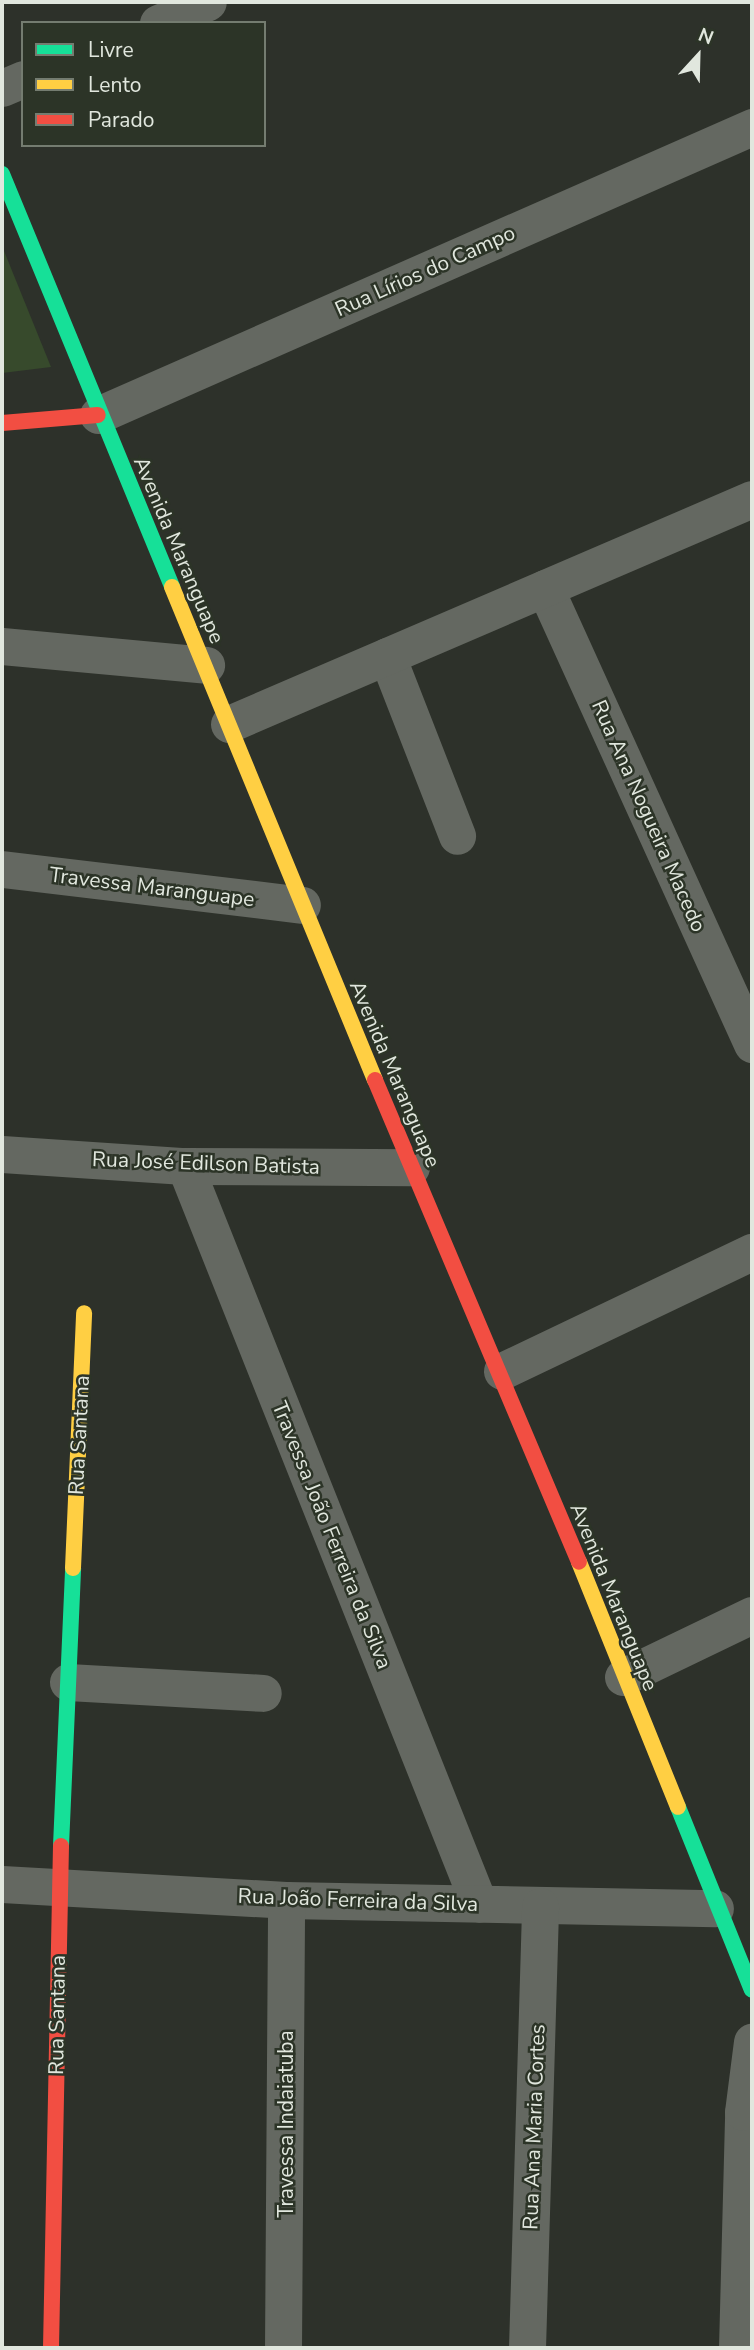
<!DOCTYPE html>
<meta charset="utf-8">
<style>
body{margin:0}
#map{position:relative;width:754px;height:2350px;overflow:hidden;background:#2d312a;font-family:"Nunito Sans",sans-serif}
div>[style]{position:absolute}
.green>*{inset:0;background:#374a2c}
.street>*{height:37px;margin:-18.5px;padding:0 18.5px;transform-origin:18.5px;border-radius:18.5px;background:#646861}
.fast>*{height:16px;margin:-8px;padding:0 8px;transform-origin:8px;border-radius:8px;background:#16e098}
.slow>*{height:16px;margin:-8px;padding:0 8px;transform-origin:8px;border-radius:8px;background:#ffcf43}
.jam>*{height:16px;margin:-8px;padding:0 8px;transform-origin:8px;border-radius:8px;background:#f24e42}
span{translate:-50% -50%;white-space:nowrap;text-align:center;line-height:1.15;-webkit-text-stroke:5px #2c3427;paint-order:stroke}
.street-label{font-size:21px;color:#e1e7de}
.frame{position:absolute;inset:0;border:4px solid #e1e7de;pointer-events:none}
.legend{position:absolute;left:21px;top:21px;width:245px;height:126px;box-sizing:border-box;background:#2c3427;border:2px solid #747c70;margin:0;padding:9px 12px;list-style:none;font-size:21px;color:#e1e7de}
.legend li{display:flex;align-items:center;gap:14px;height:35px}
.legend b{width:35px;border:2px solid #747c70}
.north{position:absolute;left:663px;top:21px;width:70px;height:70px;-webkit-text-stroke:5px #2c3427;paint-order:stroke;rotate:22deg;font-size:19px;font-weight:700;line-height:28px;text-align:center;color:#e1e7de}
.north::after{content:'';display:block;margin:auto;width:24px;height:32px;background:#e1e7de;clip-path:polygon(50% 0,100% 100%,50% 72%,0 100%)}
</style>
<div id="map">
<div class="green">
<div style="clip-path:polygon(2px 246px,51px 367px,2px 373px)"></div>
</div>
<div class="street">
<div style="left:158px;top:23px;width:54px;rotate:-22.8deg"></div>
<div style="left:2px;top:88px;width:23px;rotate:-23deg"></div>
<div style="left:98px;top:415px;width:715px;rotate:-23.77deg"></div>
<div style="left:545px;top:588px;width:501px;rotate:65.58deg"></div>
<div style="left:2px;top:646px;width:205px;rotate:5.3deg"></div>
<div style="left:387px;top:656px;width:193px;rotate:68.7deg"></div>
<div style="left:229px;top:724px;width:569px;rotate:-23.28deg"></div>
<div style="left:2px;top:869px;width:302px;rotate:6.8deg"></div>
<div style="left:2px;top:1154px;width:183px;rotate:3.8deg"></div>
<div style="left:185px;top:1166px;width:226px;rotate:0.3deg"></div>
<div style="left:185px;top:1166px;width:794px;rotate:68.28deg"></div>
<div style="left:502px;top:1371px;width:277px;rotate:-25.5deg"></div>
<div style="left:623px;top:1677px;width:143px;rotate:-25.7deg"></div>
<div style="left:68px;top:1682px;width:195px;rotate:3.2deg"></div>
<div style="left:2px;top:1884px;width:284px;rotate:3.2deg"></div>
<div style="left:286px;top:1900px;width:429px;rotate:1.1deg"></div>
<div style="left:283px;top:2348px;width:448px;rotate:-89.6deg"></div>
<div style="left:527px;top:2348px;width:442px;rotate:-88.3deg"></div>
<div style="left:737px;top:2348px;width:236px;rotate:-88.5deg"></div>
<div style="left:743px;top:2112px;width:71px;rotate:-82.7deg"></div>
</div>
<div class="fast">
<div style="left:2px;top:174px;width:447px;rotate:67.6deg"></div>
<div style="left:678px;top:1807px;width:197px;rotate:68deg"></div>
<div style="left:61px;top:1846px;width:278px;rotate:-87.5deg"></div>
</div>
<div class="slow">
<div style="left:172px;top:587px;width:533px;rotate:67.62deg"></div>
<div style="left:579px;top:1562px;width:264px;rotate:68deg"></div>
<div style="left:73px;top:1568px;width:255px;rotate:-87.5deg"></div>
</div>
<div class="jam">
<div style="left:2px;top:423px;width:96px;rotate:-4.8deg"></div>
<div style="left:375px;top:1080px;width:523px;rotate:67.06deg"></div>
<div style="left:51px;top:2348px;width:502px;rotate:-88.86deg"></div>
</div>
<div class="street-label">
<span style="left:425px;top:271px;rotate:-24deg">Rua Lírios do Campo</span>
<span style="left:179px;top:550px;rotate:67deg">Avenida Maranguape</span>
<span style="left:649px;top:816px;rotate:66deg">Rua Ana Nogueira Macedo</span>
<span style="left:152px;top:887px;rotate:7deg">Travessa Maranguape</span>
<span style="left:395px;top:1074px;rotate:67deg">Avenida Maranguape</span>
<span style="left:206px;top:1163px;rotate:2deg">Rua José Edilson Batista</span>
<span style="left:79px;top:1435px;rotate:-87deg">Rua Santana</span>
<span style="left:332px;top:1535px;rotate:68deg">Travessa João Ferreira da Silva</span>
<span style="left:614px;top:1597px;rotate:68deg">Avenida Maranguape</span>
<span style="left:358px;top:1900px;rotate:2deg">Rua João Ferreira da Silva</span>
<span style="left:57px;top:2015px;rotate:-89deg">Rua Santana</span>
<span style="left:286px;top:2124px;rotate:-90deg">Travessa Indaiatuba</span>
<span style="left:534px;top:2127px;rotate:-88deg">Rua Ana Maria Cortes</span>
</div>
<div class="frame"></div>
<ul class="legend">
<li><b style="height:9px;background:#16e098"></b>Livre</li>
<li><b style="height:9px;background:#ffcf43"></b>Lento</li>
<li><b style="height:9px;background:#f24e42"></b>Parado</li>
</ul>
<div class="north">N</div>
</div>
